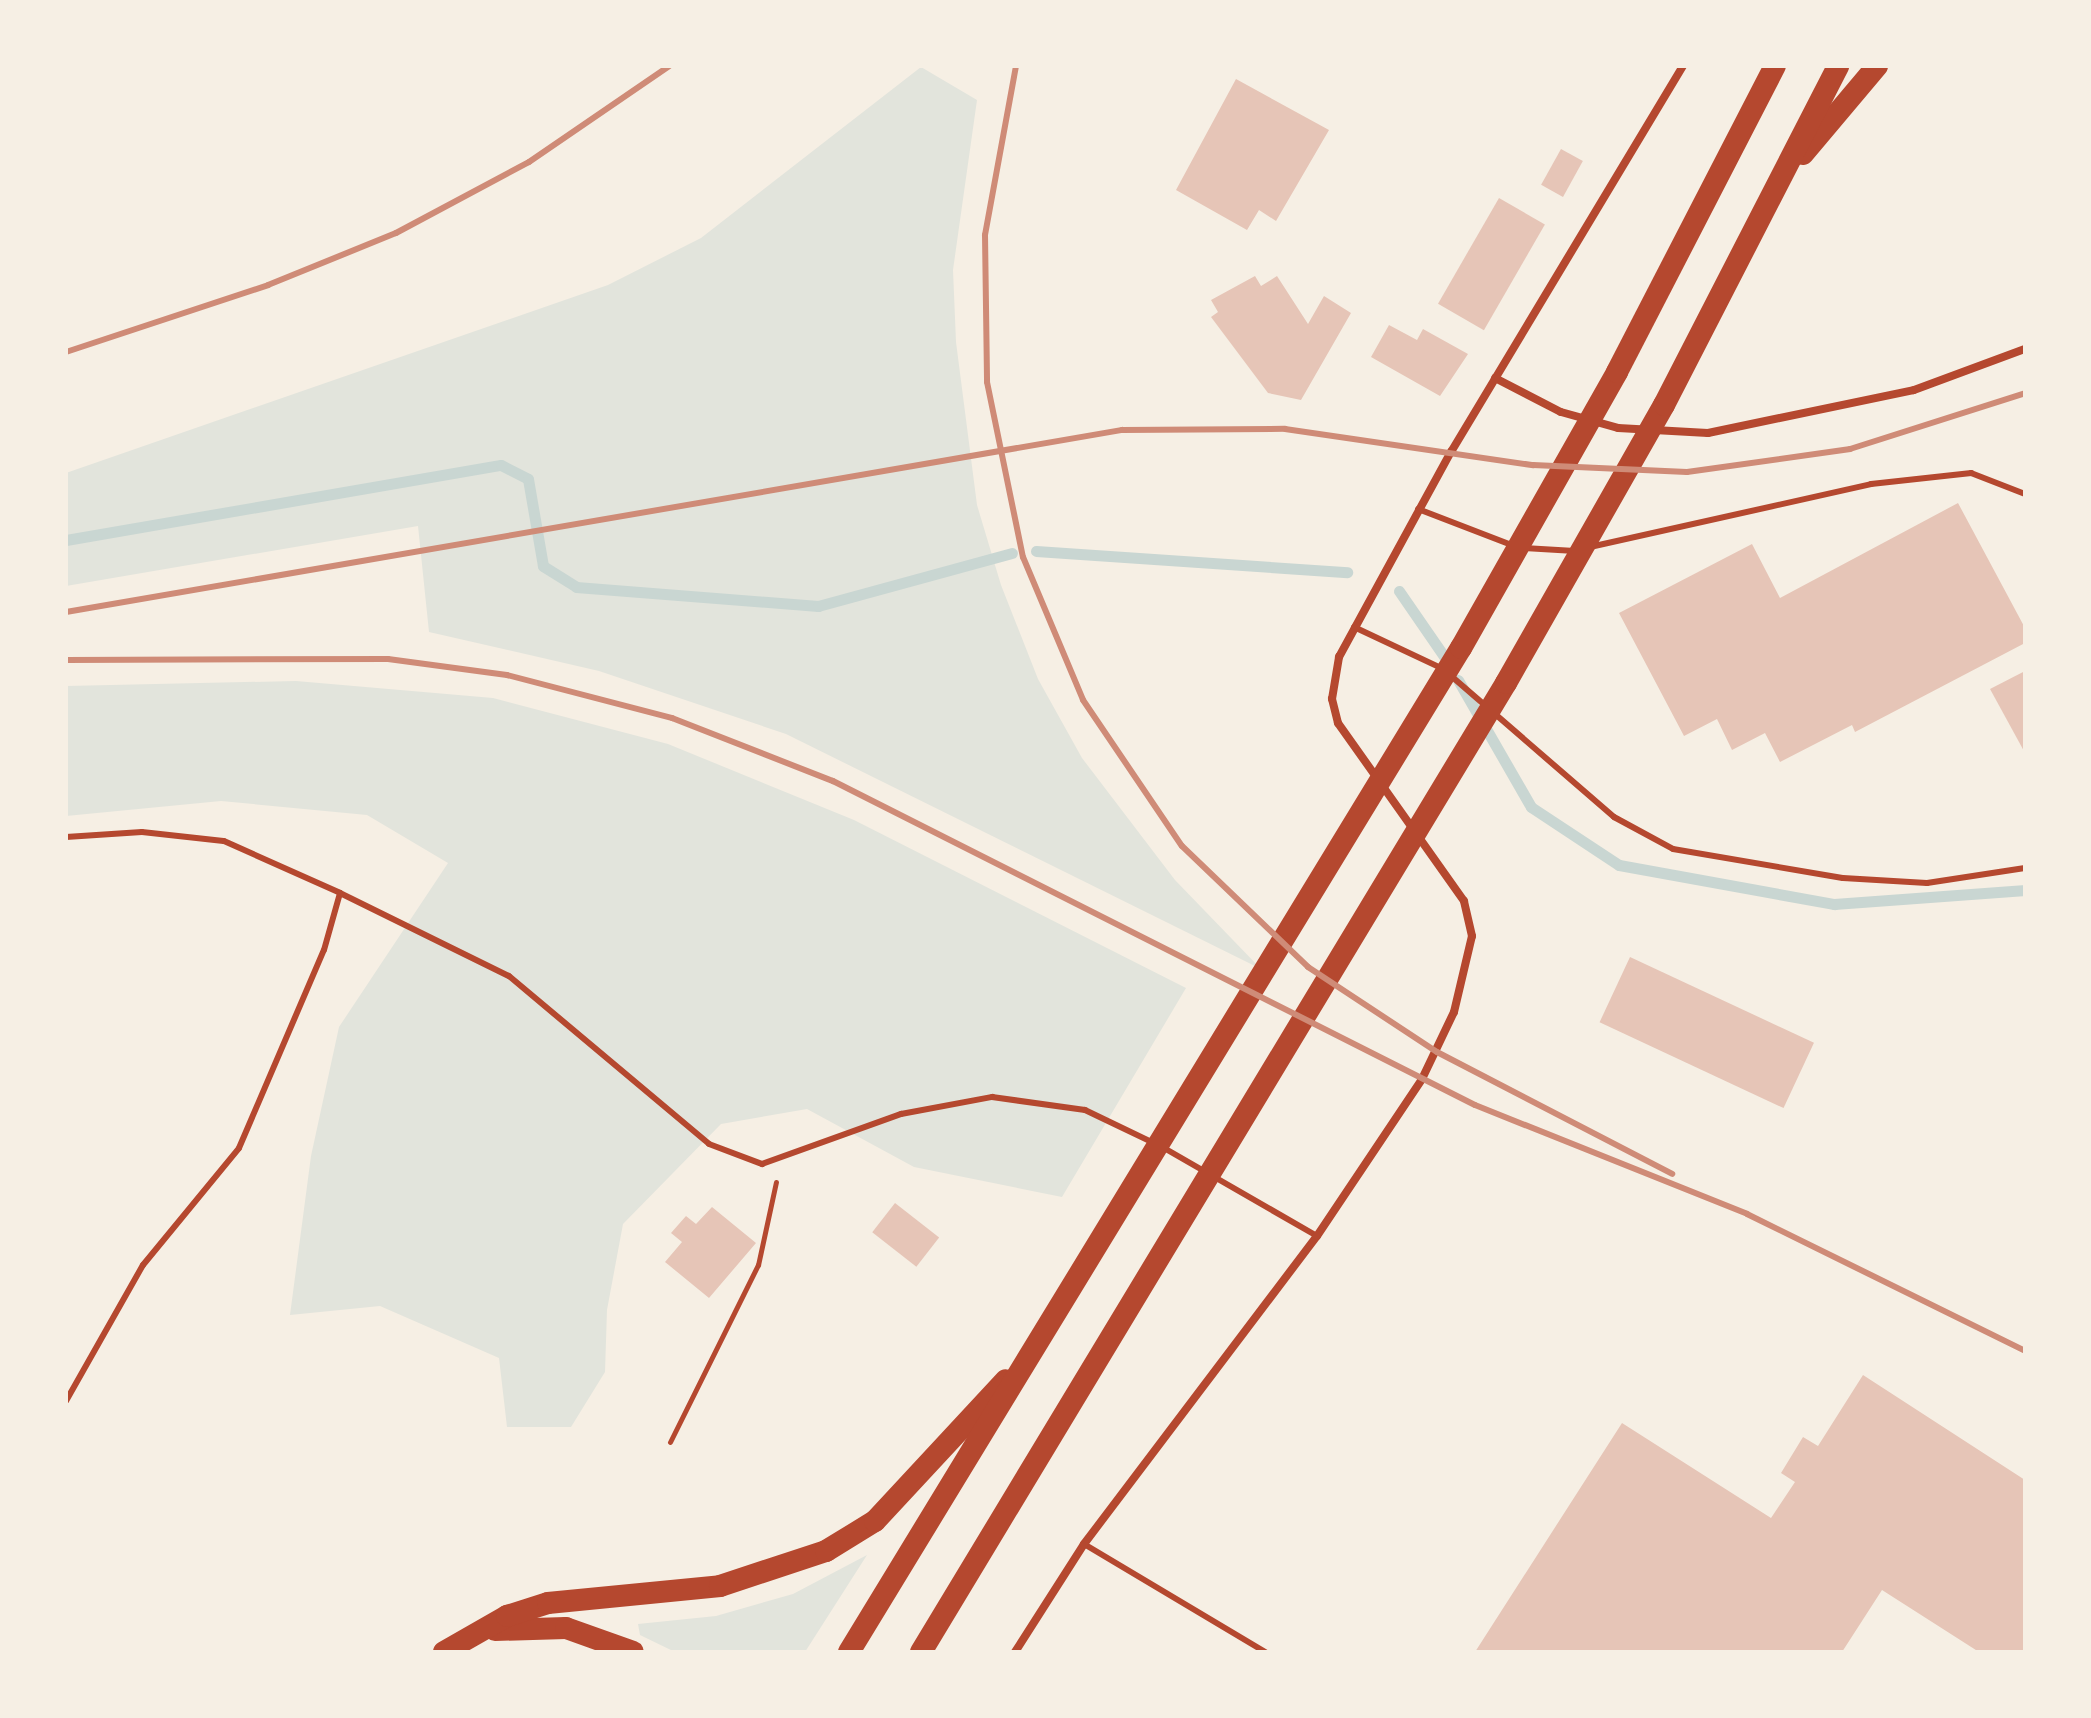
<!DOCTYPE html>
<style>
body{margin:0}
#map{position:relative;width:2091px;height:1718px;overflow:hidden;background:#f6efe4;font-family:"Zilla Slab",serif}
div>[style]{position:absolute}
.green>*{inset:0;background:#e2e4dc}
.stream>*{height:11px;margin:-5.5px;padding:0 5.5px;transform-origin:5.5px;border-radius:5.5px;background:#c9d6d2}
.building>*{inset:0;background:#e6c5b7;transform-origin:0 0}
.path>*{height:5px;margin:-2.5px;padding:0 2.5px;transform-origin:2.5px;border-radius:2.5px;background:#b5482f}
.service>*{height:6px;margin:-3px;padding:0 3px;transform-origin:3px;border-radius:3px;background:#b5482f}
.minor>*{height:8px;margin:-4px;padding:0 4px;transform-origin:4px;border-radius:4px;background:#b5482f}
.trunk>*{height:22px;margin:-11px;padding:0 11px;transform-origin:11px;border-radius:11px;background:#b5482f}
.rail>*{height:6px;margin:-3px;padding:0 3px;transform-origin:3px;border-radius:3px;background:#cf8b77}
span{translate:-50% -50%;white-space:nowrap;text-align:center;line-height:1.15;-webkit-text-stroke:8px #f6efe4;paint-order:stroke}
.frame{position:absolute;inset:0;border:68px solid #f6efe4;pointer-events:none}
</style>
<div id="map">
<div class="green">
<div style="clip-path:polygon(921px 67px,977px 100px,953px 270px,956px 342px,977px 505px,1001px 585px,1038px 679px,1082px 758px,1175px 880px,1261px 969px,786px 734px,599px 671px,429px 632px,418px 526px,66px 586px,66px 473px,608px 285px,701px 238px)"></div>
<div style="clip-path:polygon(296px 681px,493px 698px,668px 744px,854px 820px,1186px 988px,1062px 1197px,914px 1167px,807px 1109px,721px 1124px,623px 1224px,607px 1310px,605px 1372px,571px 1427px,507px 1427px,499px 1358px,380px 1306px,290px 1315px,311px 1156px,339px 1027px,448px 863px,367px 815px,221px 801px,66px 816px,66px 686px)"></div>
<div style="clip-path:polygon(867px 1555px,805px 1652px,675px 1652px,640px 1635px,638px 1624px,716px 1616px,793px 1594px)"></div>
</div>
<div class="stream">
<div style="left:66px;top:540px;width:441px;rotate:-9.8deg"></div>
<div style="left:501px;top:465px;width:30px;rotate:27deg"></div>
<div style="left:528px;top:479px;width:88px;rotate:80.2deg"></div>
<div style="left:543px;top:566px;width:39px;rotate:32deg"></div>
<div style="left:576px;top:587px;width:243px;rotate:4.5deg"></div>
<div style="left:818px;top:606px;width:201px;rotate:-15.3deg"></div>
<div style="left:1036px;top:551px;width:312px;rotate:3.9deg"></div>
<div style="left:1399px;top:591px;width:90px;rotate:55.4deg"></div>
<div style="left:1458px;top:680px;width:146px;rotate:60.1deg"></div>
<div style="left:1531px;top:807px;width:105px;rotate:33.4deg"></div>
<div style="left:1619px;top:865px;width:219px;rotate:10.3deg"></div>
<div style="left:1834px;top:904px;width:192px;rotate:-4.2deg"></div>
</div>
<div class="building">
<div style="clip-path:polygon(1236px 79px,1329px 130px,1276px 221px,1259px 210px,1247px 230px,1176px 190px)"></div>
<div style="left:1561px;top:149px;width:25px;height:41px;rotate:29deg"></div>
<div style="left:1499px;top:198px;width:53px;height:122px;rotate:30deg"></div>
<div style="clip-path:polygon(1255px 276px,1261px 286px,1277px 276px,1308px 324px,1324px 296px,1351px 313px,1301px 400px,1268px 393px,1211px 317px,1218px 312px,1211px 300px)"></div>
<div style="clip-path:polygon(1389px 325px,1417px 340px,1423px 329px,1468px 354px,1440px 396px,1371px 357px)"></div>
<div style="clip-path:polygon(1958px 503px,2025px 628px,2025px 643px,1855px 732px,1852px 725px,1780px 762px,1765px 733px,1732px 750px,1717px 719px,1684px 736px,1619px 613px,1752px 544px,1780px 598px)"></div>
<div style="clip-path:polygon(2025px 671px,2025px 753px,1990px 689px)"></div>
<div style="left:1630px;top:957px;width:203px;height:72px;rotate:25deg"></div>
<div style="left:895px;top:1203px;width:56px;height:37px;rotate:38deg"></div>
<div style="clip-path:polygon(712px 1207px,756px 1243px,709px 1298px,665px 1262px,682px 1242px,671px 1233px,686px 1216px,696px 1224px)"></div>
<div style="clip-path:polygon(1863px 1375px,2025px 1480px,2025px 1652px,1979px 1652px,1882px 1590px,1842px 1652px,1475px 1652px,1622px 1423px,1771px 1518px,1795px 1482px,1781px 1473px,1803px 1437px,1818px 1446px)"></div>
</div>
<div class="path">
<div style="left:670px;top:1442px;width:198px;rotate:-63.6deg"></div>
<div style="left:758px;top:1265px;width:85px;rotate:-77.8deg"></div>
</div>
<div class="service">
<div style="left:1418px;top:509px;width:101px;rotate:21deg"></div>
<div style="left:1590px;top:547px;width:288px;rotate:-12.6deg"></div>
<div style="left:1871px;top:484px;width:101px;rotate:-6.3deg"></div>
<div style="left:1971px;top:473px;width:58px;rotate:21.3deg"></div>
<div style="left:1523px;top:548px;width:52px;rotate:3.3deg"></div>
<div style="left:1354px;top:627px;width:96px;rotate:25.2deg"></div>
<div style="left:1450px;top:675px;width:217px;rotate:40.9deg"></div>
<div style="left:1614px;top:817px;width:67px;rotate:28.5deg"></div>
<div style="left:1673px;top:849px;width:172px;rotate:9.7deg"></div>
<div style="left:1843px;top:878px;width:84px;rotate:3.4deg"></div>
<div style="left:1927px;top:883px;width:99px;rotate:-8.7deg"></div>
<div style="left:66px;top:837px;width:76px;rotate:-3.8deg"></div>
<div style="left:142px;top:832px;width:82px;rotate:6.3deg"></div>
<div style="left:224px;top:841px;width:127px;rotate:24.1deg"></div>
<div style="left:340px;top:893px;width:188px;rotate:26.2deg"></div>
<div style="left:509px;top:976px;width:261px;rotate:40deg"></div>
<div style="left:709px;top:1144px;width:57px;rotate:20.7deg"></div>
<div style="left:762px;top:1164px;width:148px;rotate:-19.8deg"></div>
<div style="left:901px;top:1114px;width:93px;rotate:-10.6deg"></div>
<div style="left:992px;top:1097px;width:94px;rotate:8deg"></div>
<div style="left:1085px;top:1110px;width:76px;rotate:25.6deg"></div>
<div style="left:1164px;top:1148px;width:177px;rotate:29.9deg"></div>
<div style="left:66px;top:1401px;width:156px;rotate:-60.5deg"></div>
<div style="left:143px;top:1265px;width:151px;rotate:-50.6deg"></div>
<div style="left:239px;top:1148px;width:215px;rotate:-66.8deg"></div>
<div style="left:324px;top:950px;width:59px;rotate:-74.3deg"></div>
<div style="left:1084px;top:1544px;width:211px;rotate:30.8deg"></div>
</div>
<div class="minor">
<div style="left:1495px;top:378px;width:74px;rotate:27.3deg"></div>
<div style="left:1561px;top:412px;width:59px;rotate:15.7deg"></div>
<div style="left:1618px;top:428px;width:90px;rotate:3.2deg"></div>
<div style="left:1708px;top:433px;width:210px;rotate:-11.8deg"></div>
<div style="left:1914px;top:390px;width:118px;rotate:-20.3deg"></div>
<div style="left:1015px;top:1652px;width:128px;rotate:-57.4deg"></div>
<div style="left:1084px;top:1544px;width:386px;rotate:-52.9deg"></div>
<div style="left:1317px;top:1236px;width:189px;rotate:-56.2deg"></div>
<div style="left:1422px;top:1079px;width:74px;rotate:-64.5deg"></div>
<div style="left:1454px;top:1012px;width:78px;rotate:-76.7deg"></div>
<div style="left:1472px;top:936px;width:36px;rotate:-103deg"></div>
<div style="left:1464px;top:901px;width:218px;rotate:-125.3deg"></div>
<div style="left:1338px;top:723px;width:25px;rotate:-104deg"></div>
<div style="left:1332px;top:699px;width:43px;rotate:-80.5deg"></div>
<div style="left:1339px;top:657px;width:234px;rotate:-61.4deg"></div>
<div style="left:1451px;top:452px;width:450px;rotate:-59deg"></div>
</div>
<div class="trunk">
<div style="left:1803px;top:154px;width:115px;rotate:-49.9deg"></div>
<div style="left:495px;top:1630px;width:71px;rotate:-1.6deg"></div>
<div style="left:566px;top:1628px;width:71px;rotate:19.7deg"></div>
<div style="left:444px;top:1652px;width:73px;rotate:-29.7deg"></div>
<div style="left:507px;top:1616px;width:43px;rotate:-17.6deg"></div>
<div style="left:548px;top:1603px;width:173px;rotate:-5.6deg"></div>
<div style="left:720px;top:1586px;width:112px;rotate:-18.3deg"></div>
<div style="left:826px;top:1551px;width:57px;rotate:-31.5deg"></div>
<div style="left:875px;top:1521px;width:192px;rotate:-47.1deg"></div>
<div style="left:849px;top:1652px;width:1176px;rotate:-58.64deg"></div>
<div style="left:1461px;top:648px;width:317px;rotate:-60.5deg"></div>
<div style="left:1617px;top:372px;width:344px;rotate:-62.7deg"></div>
<div style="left:921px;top:1652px;width:1132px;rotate:-58.88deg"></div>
<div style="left:1506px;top:683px;width:320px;rotate:-60.4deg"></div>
<div style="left:1664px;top:405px;width:381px;rotate:-62.8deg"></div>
</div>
<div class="rail">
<div style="left:1016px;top:66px;width:172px;rotate:100.4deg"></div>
<div style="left:985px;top:235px;width:147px;rotate:89.2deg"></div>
<div style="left:987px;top:382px;width:179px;rotate:78.4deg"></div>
<div style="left:1023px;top:557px;width:155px;rotate:67.2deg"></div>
<div style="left:1083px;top:700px;width:176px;rotate:55.9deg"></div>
<div style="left:1182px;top:846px;width:175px;rotate:43.8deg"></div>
<div style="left:1308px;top:967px;width:154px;rotate:33.4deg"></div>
<div style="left:1437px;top:1052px;width:265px;rotate:27.4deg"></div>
<div style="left:66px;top:352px;width:213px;rotate:-18.3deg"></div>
<div style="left:268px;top:285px;width:138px;rotate:-22.1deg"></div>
<div style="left:396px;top:233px;width:151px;rotate:-28.1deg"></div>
<div style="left:529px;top:162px;width:170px;rotate:-34.4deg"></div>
<div style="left:66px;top:612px;width:1072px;rotate:-9.78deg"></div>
<div style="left:1122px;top:430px;width:163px;rotate:-0.4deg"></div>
<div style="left:1285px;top:429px;width:251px;rotate:8.3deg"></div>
<div style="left:1533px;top:465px;width:154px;rotate:2.6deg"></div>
<div style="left:1687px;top:472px;width:165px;rotate:-8deg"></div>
<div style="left:1850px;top:449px;width:184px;rotate:-17.7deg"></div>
<div style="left:66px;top:660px;width:322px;rotate:-0.2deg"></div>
<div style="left:388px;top:659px;width:120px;rotate:7.7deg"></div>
<div style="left:507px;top:675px;width:171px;rotate:14.6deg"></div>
<div style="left:672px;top:718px;width:173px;rotate:21.4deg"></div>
<div style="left:833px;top:781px;width:719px;rotate:26.78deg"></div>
<div style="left:1475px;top:1105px;width:293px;rotate:21.8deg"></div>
<div style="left:1747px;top:1214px;width:310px;rotate:26.2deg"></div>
</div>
<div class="frame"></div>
</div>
